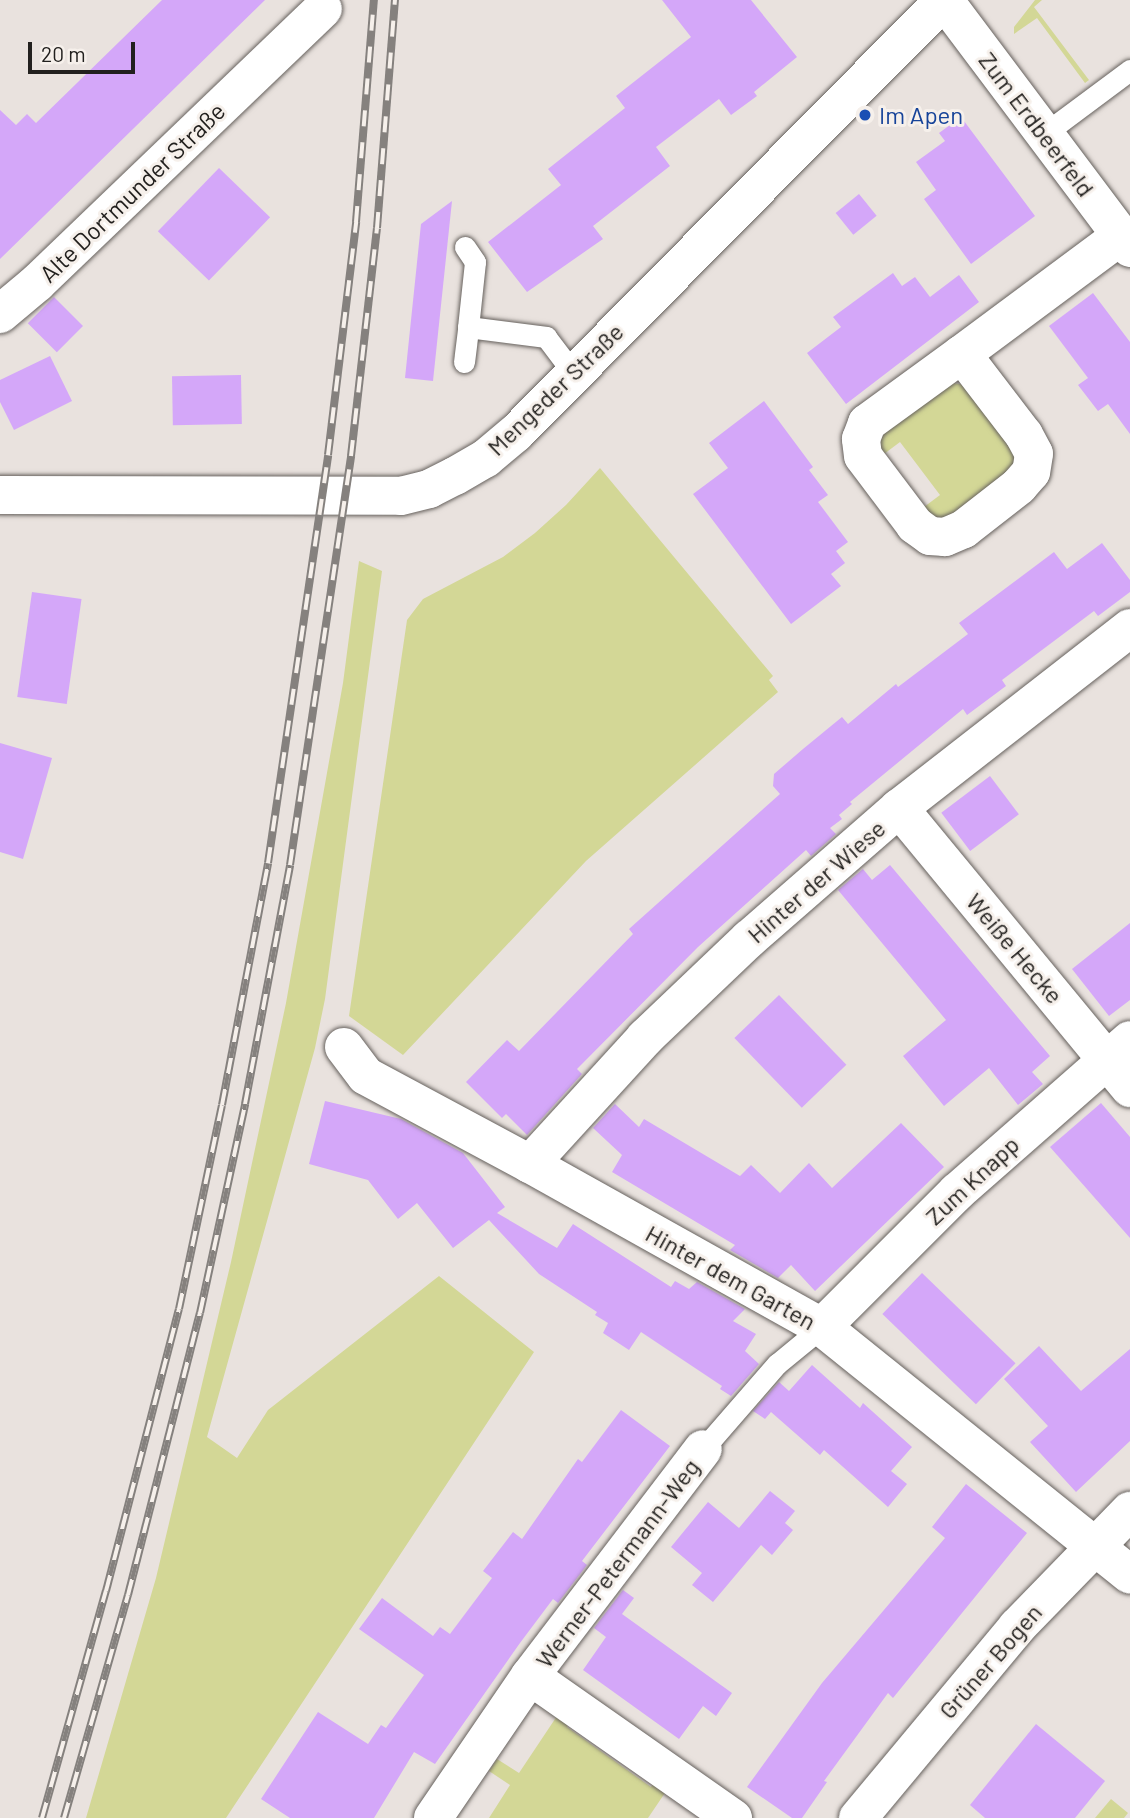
<!DOCTYPE html>
<meta charset="utf-8">
<style>
body{margin:0}
#map{position:relative;width:1130px;height:1818px;overflow:hidden;background:#e9e2de;font-family:Barlow,sans-serif}
div>[style]{position:absolute}
.green>*{inset:0;background:#d3d796}
.building>*{inset:0;background:#d4a7f9;transform-origin:0 0}
.roads{filter:drop-shadow(0 0 2px #66615d) drop-shadow(0 0 2px #66615d)}
.service>*{height:21px;margin:-10.5px;padding:0 10.5px;transform-origin:10.5px;border-radius:10.5px;background:#fff}
.minor>*{height:38px;margin:-19px;padding:0 19px;transform-origin:19px;border-radius:19px;background:#fff}
.rail>*{height:8px;margin-top:-4px;transform-origin:0;background:repeating-linear-gradient(90deg,#f6f0eb 0 16px,#85817e 0 32px);box-sizing:border-box;border-block:2px solid #85817e}
.dots>*{width:19px;height:19px;translate:-50% -50%;box-sizing:border-box;border:4px solid #f6f0eb;border-radius:50%}
span{translate:-50% -50%;white-space:nowrap;text-align:center;line-height:1.15;-webkit-text-stroke:6px #f6f0eb;paint-order:stroke}
.transit-label{font-size:24px;color:#164399}
.left{translate:0 -50%;text-align:left}
.street-label{font-size:24px;color:#22201e}
.scale{position:absolute;left:28px;top:42px;width:107px;height:32px;box-sizing:border-box;border:4px solid #22201e;border-top:0;padding-left:9px;font-size:21px;line-height:24px;white-space:nowrap;color:#22201e;-webkit-text-stroke:5px #f6f0eb;paint-order:stroke}
</style>
<div id="map">
<div class="green">
<div style="clip-path:polygon(1035px 0,1042px 0,1034px 7px,1089px 80px,1085px 83px,1037px 18px,1014px 34px,1014px 27px)"></div>
<div style="clip-path:polygon(953px 383px,966px 385px,1014px 448px,1014px 466px,951px 517px,938px 520px,920px 510px,940px 495px,900px 442px,880px 457px,879px 446px,885px 429px)"></div>
<div style="clip-path:polygon(600px 468px,773px 676px,769px 680px,778px 692px,586px 861px,403px 1055px,349px 1016px,407px 620px,423px 599px,503px 557px,535px 533px,566px 505px)"></div>
<div style="clip-path:polygon(359px 561px,382px 571px,325px 999px,315px 1048px,207px 1437px,237px 1458px,268px 1410px,439px 1276px,534px 1352px,226px 1818px,86px 1818px,156px 1578px,231px 1262px,286px 1003px,343px 683px)"></div>
<div style="clip-path:polygon(561px 1710px,572px 1718px,567px 1727px,651px 1787px,657px 1778px,669px 1787px,648px 1818px,489px 1818px,510px 1785px,489px 1771px,497px 1759px,519px 1773px)"></div>
<div style="clip-path:polygon(1111px 1799px,1128px 1813px,1124px 1818px,1095px 1818px)"></div>
</div>
<div class="building">
<div style="clip-path:polygon(162px 0,265px 0,0 259px,0 110px,16px 125px,27px 114px,36px 123px)"></div>
<div style="clip-path:polygon(662px 0,751px 0,797px 57px,754px 92px,757px 96px,731px 115px,719px 99px,656px 147px,670px 166px,593px 226px,603px 239px,527px 292px,488px 242px,561px 185px,548px 169px,625px 108px,616px 96px,691px 37px)"></div>
<div style="clip-path:polygon(961px 117px,1035px 216px,971px 264px,924px 199px,936px 190px,916px 162px,945px 141px,939px 133px)"></div>
<div style="left:219px;top:168px;width:71px;height:88px;rotate:44deg"></div>
<div style="left:859px;top:194px;width:28px;height:30px;rotate:51deg"></div>
<div style="clip-path:polygon(452px 201px,433px 381px,405px 378px,421px 224px)"></div>
<div style="clip-path:polygon(893px 273px,902px 286px,915px 277px,930px 297px,959px 275px,979px 302px,846px 404px,807px 353px,841px 327px,833px 317px)"></div>
<div style="clip-path:polygon(1093px 293px,1130px 342px,1130px 434px,1108px 404px,1098px 411px,1078px 385px,1088px 378px,1049px 326px)"></div>
<div style="left:54px;top:297px;width:41px;height:37px;rotate:45deg"></div>
<div style="clip-path:polygon(50px 356px,72px 401px,14px 430px,0 402px,0 380px)"></div>
<div style="left:241px;top:375px;width:49px;height:69px;rotate:89deg"></div>
<div style="clip-path:polygon(764px 401px,813px 467px,809px 470px,828px 495px,818px 502px,848px 542px,836px 551px,845px 563px,831px 574px,841px 586px,791px 624px,693px 494px,728px 468px,709px 443px)"></div>
<div style="clip-path:polygon(1102px 543px,1130px 580px,1130px 592px,1098px 616px,1094px 611px,1002px 680px,1006px 686px,967px 715px,963px 709px,850px 802px,852px 804px,839px 815px,842px 819px,830px 828px,836px 834px,811px 856px,806px 850px,698px 947px,577px 1069px,582px 1074px,527px 1135px,506px 1114px,502px 1118px,466px 1082px,507px 1040px,519px 1051px,633px 934px,629px 929px,780px 794px,773px 786px,774px 774px,803px 749px,842px 717px,848px 724px,896px 684px,898px 687px,968px 634px,959px 623px,1054px 552px,1067px 569px)"></div>
<div style="left:32px;top:592px;width:50px;height:106px;rotate:8deg"></div>
<div style="clip-path:polygon(0 743px,52px 758px,23px 859px,0 852px)"></div>
<div style="left:990px;top:776px;width:48px;height:61px;rotate:53deg"></div>
<div style="clip-path:polygon(890px 865px,1050px 1056px,1032px 1072px,1043px 1084px,1018px 1105px,989px 1068px,944px 1106px,903px 1056px,946px 1020px,838px 890px,863px 869px,872px 880px)"></div>
<div style="clip-path:polygon(1130px 923px,1130px 1000px,1109px 1016px,1072px 969px)"></div>
<div style="left:779px;top:995px;width:97px;height:62px;rotate:46deg"></div>
<div style="clip-path:polygon(325px 1101px,401px 1119px,463px 1153px,505px 1207px,497px 1213px,557px 1248px,573px 1224px,671px 1287px,675px 1281px,689px 1289px,697px 1282px,745px 1309px,733px 1321px,756px 1334px,745px 1351px,759px 1364px,731px 1396px,720px 1389px,722px 1386px,641px 1332px,629px 1350px,603px 1333px,608px 1323px,595px 1315px,597px 1312px,539px 1274px,489px 1220px,453px 1248px,417px 1203px,398px 1219px,368px 1180px,309px 1164px)"></div>
<div style="clip-path:polygon(1101px 1103px,1130px 1137px,1130px 1238px,1050px 1147px)"></div>
<div style="clip-path:polygon(615px 1104px,639px 1127px,644px 1119px,740px 1176px,751px 1165px,780px 1193px,809px 1163px,832px 1188px,901px 1123px,944px 1167px,815px 1291px,791px 1265px,778px 1278px,730px 1250px,735px 1245px,612px 1172px,622px 1155px,593px 1128px)"></div>
<div style="left:922px;top:1273px;width:130px;height:57px;rotate:44deg"></div>
<div style="clip-path:polygon(1039px 1346px,1081px 1391px,1130px 1349px,1130px 1441px,1076px 1492px,1030px 1442px,1048px 1426px,1004px 1379px)"></div>
<div style="clip-path:polygon(812px 1365px,860px 1408px,863px 1403px,912px 1447px,891px 1471px,907px 1484px,888px 1507px,824px 1450px,820px 1455px,771px 1412px,765px 1419px,753px 1411px,779px 1382px,789px 1391px)"></div>
<div style="clip-path:polygon(621px 1410px,670px 1446px,582px 1561px,587px 1565px,558px 1603px,553px 1599px,520px 1643px,435px 1764px,414px 1752px,374px 1818px,290px 1818px,261px 1799px,318px 1712px,368px 1744px,381px 1725px,386px 1728px,424px 1675px,359px 1629px,382px 1598px,433px 1636px,440px 1627px,450px 1634px,492px 1578px,483px 1571px,513px 1532px,522px 1539px,578px 1459px,582px 1462px)"></div>
<div style="clip-path:polygon(966px 1484px,1027px 1533px,893px 1698px,888px 1693px,824px 1781px,827px 1782px,802px 1818px,792px 1818px,747px 1787px,822px 1683px,945px 1538px,932px 1527px)"></div>
<div style="clip-path:polygon(770px 1491px,795px 1511px,785px 1523px,793px 1530px,772px 1555px,761px 1545px,713px 1602px,692px 1585px,702px 1573px,671px 1547px,708px 1502px,739px 1528px)"></div>
<div style="clip-path:polygon(623px 1590px,634px 1598px,622px 1614px,732px 1693px,716px 1716px,703px 1706px,679px 1739px,583px 1670px,606px 1637px,594px 1628px)"></div>
<div style="clip-path:polygon(1036px 1724px,1105px 1781px,1075px 1818px,985px 1818px,970px 1805px)"></div>
</div>
<div class="roads">
<div class="service">
<div style="left:1044px;top:134px;width:107px;rotate:-36.7deg"></div>
<div style="left:465px;top:247px;width:18px;rotate:56deg"></div>
<div style="left:475px;top:262px;width:65px;rotate:96.1deg"></div>
<div style="left:468px;top:327px;width:79px;rotate:7.3deg"></div>
<div style="left:546px;top:337px;width:46px;rotate:52.9deg"></div>
<div style="left:464px;top:362px;width:35px;rotate:-83deg"></div>
<div style="left:703px;top:1449px;width:113px;rotate:-49deg"></div>
<div style="left:777px;top:1364px;width:58px;rotate:-39.4deg"></div>
</div>
<div class="minor">
<div style="left:944px;top:0;width:310px;rotate:53.1deg"></div>
<div style="left:0;top:314px;width:48px;rotate:-40deg"></div>
<div style="left:37px;top:283px;width:396px;rotate:-43.8deg"></div>
<div style="left:962px;top:354px;width:102px;rotate:52.6deg"></div>
<div style="left:1024px;top:435px;width:21px;rotate:62deg"></div>
<div style="left:1034px;top:454px;width:18px;rotate:99deg"></div>
<div style="left:1031px;top:472px;width:18px;rotate:131deg"></div>
<div style="left:1019px;top:486px;width:70px;rotate:142deg"></div>
<div style="left:964px;top:529px;width:21px;rotate:157deg"></div>
<div style="left:945px;top:537px;width:15px;rotate:-176deg"></div>
<div style="left:930px;top:536px;width:19px;rotate:-144deg"></div>
<div style="left:915px;top:525px;width:86px;rotate:-127deg"></div>
<div style="left:863px;top:456px;width:17px;rotate:-97deg"></div>
<div style="left:861px;top:439px;width:17px;rotate:-69deg"></div>
<div style="left:867px;top:423px;width:117px;rotate:-36deg"></div>
<div style="left:962px;top:354px;width:198px;rotate:-36.6deg"></div>
<div style="left:0;top:495px;width:401px;rotate:0.1deg"></div>
<div style="left:401px;top:496px;width:29px;rotate:-14deg"></div>
<div style="left:429px;top:489px;width:29px;rotate:-27deg"></div>
<div style="left:455px;top:476px;width:36px;rotate:-30deg"></div>
<div style="left:486px;top:458px;width:38px;rotate:-40deg"></div>
<div style="left:515px;top:434px;width:610px;rotate:-45.33deg"></div>
<div style="left:899px;top:808px;width:363px;rotate:50.5deg"></div>
<div style="left:344px;top:1047px;width:36px;rotate:53deg"></div>
<div style="left:366px;top:1076px;width:186px;rotate:28.2deg"></div>
<div style="left:530px;top:1164px;width:334px;rotate:29.2deg"></div>
<div style="left:822px;top:1327px;width:395px;rotate:38.8deg"></div>
<div style="left:530px;top:1164px;width:171px;rotate:-47.6deg"></div>
<div style="left:645px;top:1038px;width:144px;rotate:-43.6deg"></div>
<div style="left:749px;top:939px;width:199px;rotate:-41.1deg"></div>
<div style="left:899px;top:808px;width:293px;rotate:-37.9deg"></div>
<div style="left:822px;top:1327px;width:191px;rotate:-45deg"></div>
<div style="left:957px;top:1192px;width:230px;rotate:-41.3deg"></div>
<div style="left:530px;top:1676px;width:248px;rotate:35deg"></div>
<div style="left:433px;top:1818px;width:172px;rotate:-55.7deg"></div>
<div style="left:530px;top:1676px;width:285px;rotate:-52.7deg"></div>
<div style="left:858px;top:1818px;width:249px;rotate:-50.2deg"></div>
<div style="left:1017px;top:1627px;width:162px;rotate:-45.8deg"></div>
</div>
</div>
<div class="rail">
<div style="left:42px;top:1818px;width:236px;rotate:-74.3deg"></div>
<div style="left:106px;top:1591px;width:291px;rotate:-75.5deg"></div>
<div style="left:179px;top:1309px;width:208px;rotate:-78.1deg"></div>
<div style="left:222px;top:1105px;width:246px;rotate:-79.2deg"></div>
<div style="left:268px;top:863px;width:412px;rotate:-81.6deg"></div>
<div style="left:328px;top:455px;width:235px;rotate:-83.1deg"></div>
<div style="left:356px;top:222px;width:223px;rotate:-85.4deg"></div>
<div style="left:64px;top:1818px;width:232px;rotate:-74deg"></div>
<div style="left:128px;top:1595px;width:291px;rotate:-75.7deg"></div>
<div style="left:200px;top:1313px;width:214px;rotate:-77.8deg"></div>
<div style="left:245px;top:1104px;width:243px;rotate:-79.3deg"></div>
<div style="left:290px;top:865px;width:414px;rotate:-81.5deg"></div>
<div style="left:351px;top:456px;width:229px;rotate:-83.5deg"></div>
<div style="left:377px;top:228px;width:229px;rotate:-85.5deg"></div>
</div>
<div class="dots">
<div style="left:865px;top:115px;background:#1a4fb4"></div>
</div>
<div class="transit-label">
<span class="left" style="left:879px;top:115px">Im Apen</span>
</div>
<div class="street-label">
<span style="left:1037px;top:124px;rotate:53deg">Zum Erdbeerfeld</span>
<span style="left:132px;top:192px;rotate:-44deg">Alte Dortmunder Straße</span>
<span style="left:555px;top:389px;rotate:-44deg">Mengeder Straße</span>
<span style="left:816px;top:881px;rotate:-41deg">Hinter der Wiese</span>
<span style="left:1015px;top:948px;rotate:50deg">Weiße Hecke</span>
<span style="left:972px;top:1180px;rotate:-43deg">Zum Knapp</span>
<span style="left:731px;top:1277px;rotate:29deg">Hinter dem Garten</span>
<span style="left:617px;top:1563px;rotate:-53deg">Werner-Petermann-Weg</span>
<span style="left:990px;top:1661px;rotate:-49deg">Grüner Bogen</span>
</div>
<div class="scale">20 m</div>
</div>
